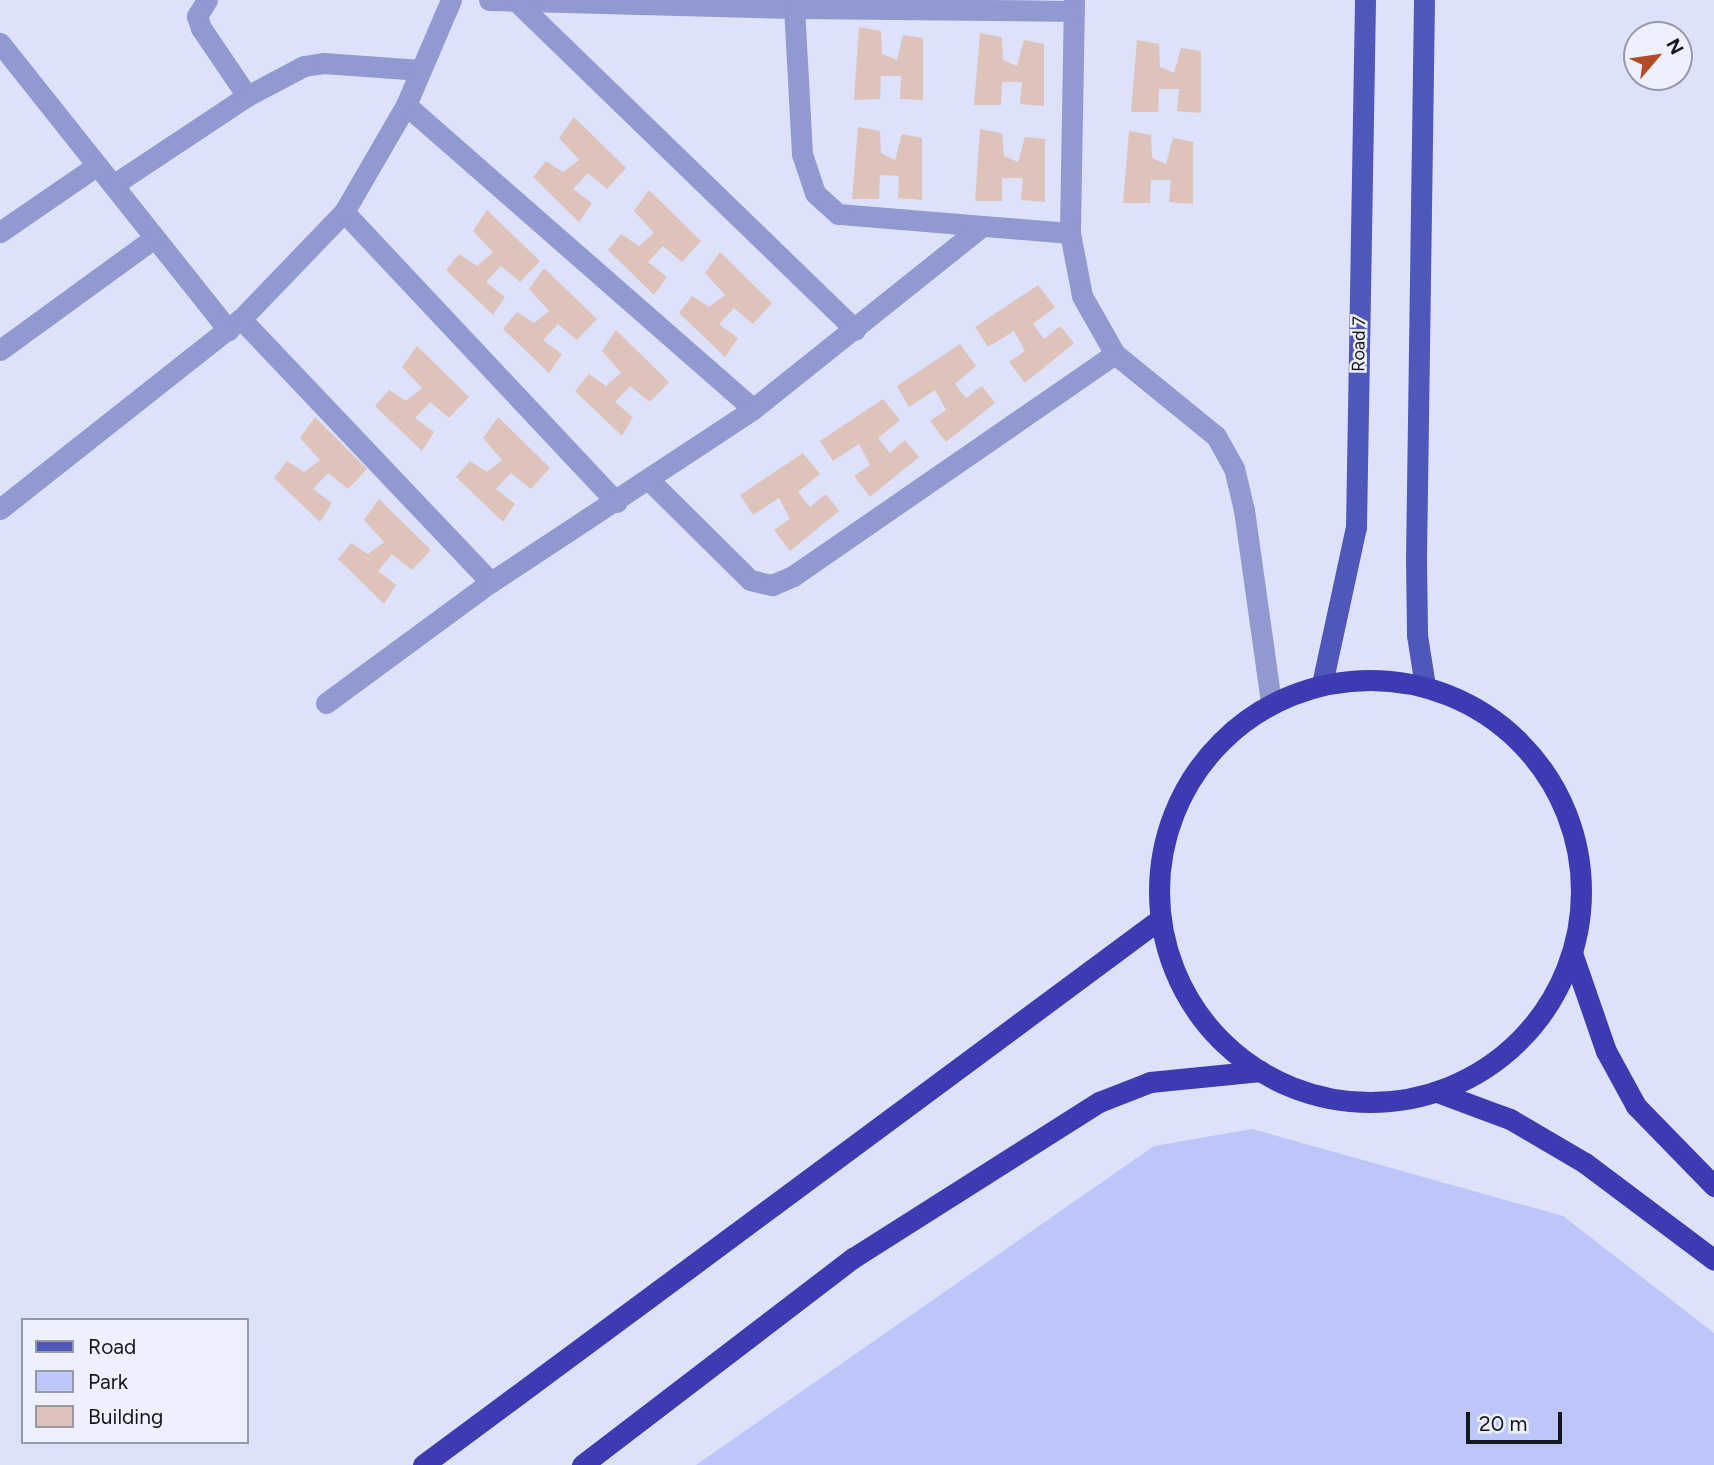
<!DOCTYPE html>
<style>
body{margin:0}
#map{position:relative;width:1714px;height:1465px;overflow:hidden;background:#dde2fa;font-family:Figtree,sans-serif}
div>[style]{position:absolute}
.green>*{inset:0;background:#bcc6f9}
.building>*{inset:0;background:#dec3bb}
.street>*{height:21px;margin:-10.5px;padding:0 10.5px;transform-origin:10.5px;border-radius:10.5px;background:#909ad1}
.primary>*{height:21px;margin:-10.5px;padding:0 10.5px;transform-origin:10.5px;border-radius:10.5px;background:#5057bb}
.highway>*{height:21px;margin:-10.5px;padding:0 10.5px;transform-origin:10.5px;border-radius:10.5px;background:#3c3bb2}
.highway>.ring{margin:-10.5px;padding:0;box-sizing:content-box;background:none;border:21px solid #3c3bb2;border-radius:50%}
span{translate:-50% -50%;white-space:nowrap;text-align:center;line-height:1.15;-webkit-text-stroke:5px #edf0fe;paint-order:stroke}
.street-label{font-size:18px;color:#161820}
.legend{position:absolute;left:21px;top:1318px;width:228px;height:126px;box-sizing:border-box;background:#edf0fe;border:2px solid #979aa5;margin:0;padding:9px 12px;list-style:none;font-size:21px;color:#161820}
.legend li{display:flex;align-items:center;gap:14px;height:35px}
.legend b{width:35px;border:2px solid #979aa5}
.north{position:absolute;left:1623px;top:21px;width:70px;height:70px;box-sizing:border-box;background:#edf0fe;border:2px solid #979aa5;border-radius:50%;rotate:61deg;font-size:19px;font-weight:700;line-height:28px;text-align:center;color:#161820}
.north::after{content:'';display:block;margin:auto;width:24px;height:32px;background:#b34b29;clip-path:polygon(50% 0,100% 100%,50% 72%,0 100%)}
.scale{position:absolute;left:1466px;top:1412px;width:96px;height:32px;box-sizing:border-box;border:4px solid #161820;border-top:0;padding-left:9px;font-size:21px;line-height:24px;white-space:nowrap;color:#161820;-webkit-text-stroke:5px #edf0fe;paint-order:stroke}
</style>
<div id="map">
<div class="green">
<div style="clip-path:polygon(1252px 1129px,1563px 1216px,1714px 1333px,1714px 1465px,696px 1465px,1154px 1146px)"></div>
</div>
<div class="building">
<div style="clip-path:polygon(859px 27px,881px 31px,882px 54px,897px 60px,903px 35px,923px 38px,923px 100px,900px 99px,901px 76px,881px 76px,880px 99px,854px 100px)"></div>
<div style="clip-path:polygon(980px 33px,1002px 37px,1003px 60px,1017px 66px,1024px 40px,1044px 44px,1044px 106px,1020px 104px,1022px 82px,1002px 82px,1001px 105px,974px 105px)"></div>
<div style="clip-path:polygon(1137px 40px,1159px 44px,1160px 67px,1174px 73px,1181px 48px,1201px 51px,1201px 113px,1177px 111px,1179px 89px,1159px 89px,1158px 112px,1131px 112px)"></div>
<div style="clip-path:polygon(574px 117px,626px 168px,607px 189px,588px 173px,573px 189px,592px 203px,579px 222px,533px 177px,546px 161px,563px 172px,579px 160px,559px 138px)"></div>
<div style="clip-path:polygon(858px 127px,880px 131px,881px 153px,895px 160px,902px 134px,922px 138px,922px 200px,898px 198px,899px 176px,880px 175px,879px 199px,852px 199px)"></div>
<div style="clip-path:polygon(980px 129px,1002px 133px,1004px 156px,1018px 162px,1025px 137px,1045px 139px,1045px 202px,1021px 200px,1023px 178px,1002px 178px,1002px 201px,975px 201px)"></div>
<div style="clip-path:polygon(1129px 131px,1151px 135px,1152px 158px,1166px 164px,1173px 138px,1193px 142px,1193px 204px,1169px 202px,1171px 180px,1151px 180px,1150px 203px,1123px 203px)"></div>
<div style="clip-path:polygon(649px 190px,701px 241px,682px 262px,663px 246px,648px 262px,667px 277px,654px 295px,608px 250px,621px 234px,639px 246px,654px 233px,634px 211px)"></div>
<div style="clip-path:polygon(487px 210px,540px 261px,520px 282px,501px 266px,486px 282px,505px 297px,493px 315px,446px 270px,459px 254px,477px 266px,493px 252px,473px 231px)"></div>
<div style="clip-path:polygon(720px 252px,772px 303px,753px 324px,734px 308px,719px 324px,738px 338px,725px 357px,679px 313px,692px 296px,709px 307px,725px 295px,705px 273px)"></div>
<div style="clip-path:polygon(544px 268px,597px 319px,577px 340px,558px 324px,543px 340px,562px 354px,549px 373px,503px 329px,517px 312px,534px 323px,549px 311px,529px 289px)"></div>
<div style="clip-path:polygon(1038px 285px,1055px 307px,1033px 324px,1044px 339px,1060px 326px,1074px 343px,1025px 383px,1009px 362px,1025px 351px,1014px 331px,988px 347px,975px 327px)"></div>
<div style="clip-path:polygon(616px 330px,669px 382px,650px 402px,630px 386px,615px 402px,633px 417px,622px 436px,575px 391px,589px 374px,606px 386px,621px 373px,602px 351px)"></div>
<div style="clip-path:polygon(960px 344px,976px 366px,955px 384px,966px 398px,982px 386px,995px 403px,946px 442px,930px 421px,946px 410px,935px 390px,909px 407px,897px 386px)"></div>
<div style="clip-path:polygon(417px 346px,469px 397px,449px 418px,430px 402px,415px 418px,434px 432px,422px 451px,375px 406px,389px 390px,406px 401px,422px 388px,402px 367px)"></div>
<div style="clip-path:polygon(883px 399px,900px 420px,878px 438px,890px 453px,905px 440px,919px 457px,870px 497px,854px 476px,870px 465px,859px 444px,833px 461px,820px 441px)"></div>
<div style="clip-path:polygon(315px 417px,367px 469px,348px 489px,328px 473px,313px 489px,332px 503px,320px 522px,274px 478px,287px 461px,304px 472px,320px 460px,300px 438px)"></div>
<div style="clip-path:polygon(498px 417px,550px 468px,531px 489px,511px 473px,496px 489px,515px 504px,503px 522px,456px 477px,470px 461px,487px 472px,502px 460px,483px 438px)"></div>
<div style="clip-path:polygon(803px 453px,820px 474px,798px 492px,810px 507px,826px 494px,839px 511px,790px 551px,774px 530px,790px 519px,779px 498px,753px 515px,740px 495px)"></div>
<div style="clip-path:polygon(379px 499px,431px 550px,412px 570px,392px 554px,378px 571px,396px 585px,384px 604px,338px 559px,351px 543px,368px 554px,384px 542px,364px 520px)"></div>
</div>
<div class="street">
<div style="left:207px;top:0;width:19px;rotate:122deg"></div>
<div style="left:197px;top:16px;width:13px;rotate:72deg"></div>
<div style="left:201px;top:28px;width:82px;rotate:55.9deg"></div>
<div style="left:489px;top:0;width:305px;rotate:1.5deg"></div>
<div style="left:794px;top:8px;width:8px;rotate:-83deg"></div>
<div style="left:1074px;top:0;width:233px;rotate:91deg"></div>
<div style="left:1070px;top:233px;width:64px;rotate:79.2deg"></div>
<div style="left:1082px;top:296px;width:67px;rotate:60.4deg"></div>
<div style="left:1115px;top:354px;width:130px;rotate:39.1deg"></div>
<div style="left:1216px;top:436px;width:37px;rotate:61deg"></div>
<div style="left:1234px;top:468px;width:43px;rotate:76.6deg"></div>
<div style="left:1244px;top:510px;width:194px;rotate:82deg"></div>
<div style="left:517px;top:2px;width:471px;rotate:44.1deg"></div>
<div style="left:0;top:43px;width:367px;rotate:51.5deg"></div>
<div style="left:406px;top:105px;width:461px;rotate:41.2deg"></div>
<div style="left:113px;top:185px;width:161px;rotate:-33.6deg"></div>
<div style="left:247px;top:96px;width:64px;rotate:-27.8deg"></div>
<div style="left:304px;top:66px;width:19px;rotate:-9deg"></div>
<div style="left:323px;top:63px;width:98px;rotate:4.1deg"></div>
<div style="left:344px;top:212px;width:398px;rotate:46.8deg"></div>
<div style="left:0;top:232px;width:116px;rotate:-34.5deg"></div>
<div style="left:1070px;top:233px;width:233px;rotate:-175.3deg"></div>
<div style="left:838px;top:214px;width:31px;rotate:-138deg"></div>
<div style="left:815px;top:193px;width:41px;rotate:-108.4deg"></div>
<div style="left:802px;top:154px;width:146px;rotate:-93.1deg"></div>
<div style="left:794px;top:8px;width:280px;rotate:0.6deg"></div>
<div style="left:241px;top:319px;width:363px;rotate:46.5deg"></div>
<div style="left:0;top:350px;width:189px;rotate:-36deg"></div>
<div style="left:649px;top:480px;width:142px;rotate:44.7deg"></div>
<div style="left:750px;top:580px;width:23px;rotate:13deg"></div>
<div style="left:772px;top:585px;width:23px;rotate:-23deg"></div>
<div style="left:793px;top:576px;width:391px;rotate:-34.6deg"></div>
<div style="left:0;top:509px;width:307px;rotate:-38.3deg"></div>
<div style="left:241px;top:319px;width:149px;rotate:-46.1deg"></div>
<div style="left:344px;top:212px;width:124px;rotate:-59.9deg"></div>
<div style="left:406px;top:105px;width:114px;rotate:-66.8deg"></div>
<div style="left:326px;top:703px;width:205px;rotate:-36.3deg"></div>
<div style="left:491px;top:582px;width:314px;rotate:-33.4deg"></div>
<div style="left:753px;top:409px;width:293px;rotate:-38.6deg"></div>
</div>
<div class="primary">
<div style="left:1424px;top:0;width:559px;rotate:90.82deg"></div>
<div style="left:1416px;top:559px;width:76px;rotate:89.2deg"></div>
<div style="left:1417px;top:635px;width:52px;rotate:81.1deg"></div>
<div style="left:1322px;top:684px;width:161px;rotate:-77.8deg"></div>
<div style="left:1356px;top:527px;width:527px;rotate:-89.02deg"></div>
</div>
<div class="highway">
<div class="ring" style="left:1159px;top:680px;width:401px;height:401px"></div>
<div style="left:1572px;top:953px;width:104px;rotate:70.9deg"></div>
<div style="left:1606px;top:1051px;width:63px;rotate:61.4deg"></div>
<div style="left:1636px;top:1106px;width:112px;rotate:45.7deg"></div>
<div style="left:1437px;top:1092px;width:78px;rotate:20.3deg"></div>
<div style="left:1510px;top:1119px;width:87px;rotate:30.4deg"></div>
<div style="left:1585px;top:1163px;width:161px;rotate:36.9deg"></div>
<div style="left:423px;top:1465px;width:917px;rotate:-36.53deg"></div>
<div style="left:582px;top:1465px;width:341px;rotate:-37.4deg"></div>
<div style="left:853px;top:1258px;width:291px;rotate:-32.4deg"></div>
<div style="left:1099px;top:1102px;width:55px;rotate:-21.4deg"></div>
<div style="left:1150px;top:1082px;width:111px;rotate:-5.7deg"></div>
</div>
<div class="street-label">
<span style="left:1359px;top:344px;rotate:-89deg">Road 7</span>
</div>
<ul class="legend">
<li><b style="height:9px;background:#5057bb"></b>Road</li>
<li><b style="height:19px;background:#bcc6f9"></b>Park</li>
<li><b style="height:19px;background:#dec3bb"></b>Building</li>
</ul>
<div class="north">N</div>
<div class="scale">20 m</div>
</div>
